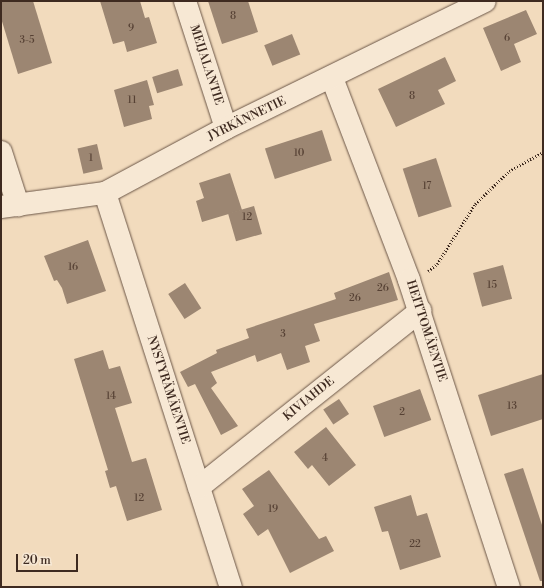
<!DOCTYPE html>
<meta charset="utf-8">
<style>
body{margin:0}
#map{position:relative;width:544px;height:588px;overflow:hidden;background:#f2dbbd;font-family:"Libre Bodoni",serif}
div>[style]{position:absolute}
.building>*{inset:0;background:#9c8672;transform-origin:0 0}
.path>*{height:2.5px;margin-top:-1.25px;transform-origin:0;background:repeating-linear-gradient(90deg,#3e2a20 0 1px,transparent 0 3px)}
.roads{filter:drop-shadow(0 0 1px #6b5647) drop-shadow(0 0 1px #6b5647)}
.minor>*{height:22px;margin:-11px;padding:0 11px;transform-origin:11px;border-radius:11px;background:#f7e8d4}
span{translate:-50% -50%;white-space:nowrap;text-align:center;line-height:1.15;-webkit-text-stroke:3px #f7e8d4;paint-order:stroke}
.number-label{font-size:10px;color:#564134}
.number-label span{-webkit-text-stroke-width:0}
.street-label{font-size:12px;color:#3e2a20}
.frame{position:absolute;inset:0;border:2px solid #3e2a20;pointer-events:none}
.scale{position:absolute;left:16px;top:554px;width:62px;height:18px;box-sizing:border-box;border:2px solid #3e2a20;border-top:0;padding-left:5px;font-size:12px;line-height:14px;white-space:nowrap;color:#3e2a20;-webkit-text-stroke:3px #f7e8d4;paint-order:stroke}
</style>
<div id="map">
<div class="building">
<div style="clip-path:polygon(1px 1px,33px 1px,52px 63px,18px 74px,1px 18px)"></div>
<div style="clip-path:polygon(100px 1px,140px 1px,145px 18px,149px 17px,157px 43px,127px 52px,124px 41px,113px 44px)"></div>
<div style="clip-path:polygon(208px 1px,248px 1px,258px 32px,222px 44px)"></div>
<div style="clip-path:polygon(526px 10px,537px 34px,514px 44px,521px 62px,501px 71px,483px 28px)"></div>
<div style="left:292px;top:34px;width:22px;height:30px;rotate:68deg"></div>
<div style="clip-path:polygon(445px 57px,456px 81px,438px 90px,445px 104px,396px 127px,378px 89px)"></div>
<div style="left:178px;top:69px;width:17px;height:27px;rotate:73deg"></div>
<div style="clip-path:polygon(147px 80px,154px 105px,149px 106px,152px 119px,124px 127px,114px 90px)"></div>
<div style="left:322px;top:130px;width:32px;height:60px;rotate:72deg"></div>
<div style="left:97px;top:144px;width:26px;height:20px;rotate:77deg"></div>
<div style="left:436px;top:158px;width:51px;height:35px;rotate:72deg"></div>
<div style="clip-path:polygon(230px 173px,242px 210px,202px 222px,196px 201px,204px 198px,199px 183px)"></div>
<div style="left:254px;top:206px;width:29px;height:27px;rotate:74deg"></div>
<div style="clip-path:polygon(88px 240px,106px 291px,67px 304px,62px 288px,57px 280px,54px 281px,44px 256px)"></div>
<div style="left:503px;top:265px;width:35px;height:31px;rotate:75deg"></div>
<div style="clip-path:polygon(389px 272px,398px 300px,314px 324px,320px 341px,305px 346px,310px 362px,287px 370px,281px 353px,257px 362px,255px 355px,211px 372px,217px 383px,211px 388px,238px 426px,221px 435px,195px 384px,188px 387px,180px 372px,217px 353px,216px 350px,249px 338px,246px 329px,336px 299px,334px 293px)"></div>
<div style="left:185px;top:283px;width:30px;height:20px;rotate:57deg"></div>
<div style="clip-path:polygon(103px 350px,109px 369px,120px 366px,132px 403px,115px 408px,132px 462px,146px 458px,162px 510px,127px 521px,116px 486px,110px 488px,105px 471px,108px 470px,74px 359px)"></div>
<div style="clip-path:polygon(543px 374px,543px 419px,491px 436px,478px 395px)"></div>
<div style="left:420px;top:389px;width:33px;height:50px;rotate:70deg"></div>
<div style="left:339px;top:399px;width:18px;height:19px;rotate:56deg"></div>
<div style="clip-path:polygon(326px 427px,356px 465px,329px 486px,312px 465px,308px 469px,294px 452px)"></div>
<div style="clip-path:polygon(523px 468px,543px 528px,543px 581px,540px 581px,504px 474px)"></div>
<div style="clip-path:polygon(269px 470px,319px 539px,326px 536px,334px 551px,290px 573px,268px 529px,258px 536px,243px 514px,254px 506px,242px 489px)"></div>
<div style="clip-path:polygon(411px 495px,417px 516px,427px 513px,441px 557px,400px 570px,388px 531px,382px 532px,374px 507px)"></div>
</div>
<div class="path">
<div style="left:428px;top:271px;width:11px;rotate:-38deg"></div>
<div style="left:437px;top:264px;width:71px;rotate:-57.7deg"></div>
<div style="left:475px;top:204px;width:47px;rotate:-44.1deg"></div>
<div style="left:509px;top:171px;width:39px;rotate:-29deg"></div>
</div>
<div class="roads">
<div class="minor">
<div style="left:185px;top:1px;width:133px;rotate:72.1deg"></div>
<div style="left:332px;top:78px;width:216px;rotate:69.1deg"></div>
<div style="left:409px;top:280px;width:323px;rotate:72deg"></div>
<div style="left:1px;top:152px;width:56px;rotate:72.2deg"></div>
<div style="left:105px;top:193px;width:414px;rotate:72.3deg"></div>
<div style="left:1px;top:207px;width:105px;rotate:-7.7deg"></div>
<div style="left:105px;top:193px;width:137px;rotate:-28.2deg"></div>
<div style="left:226px;top:128px;width:288px;rotate:-26.1deg"></div>
<div style="left:199px;top:487px;width:283px;rotate:-38.5deg"></div>
</div>
</div>
<div class="number-label">
<span style="left:233px;top:17px">8</span>
<span style="left:131px;top:29px">9</span>
<span style="left:507px;top:39px">6</span>
<span style="left:27px;top:41px">3-5</span>
<span style="left:412px;top:97px">8</span>
<span style="left:132px;top:101px">11</span>
<span style="left:299px;top:154px">10</span>
<span style="left:91px;top:159px">1</span>
<span style="left:427px;top:187px">17</span>
<span style="left:247px;top:218px">12</span>
<span style="left:73px;top:268px">16</span>
<span style="left:492px;top:286px">15</span>
<span style="left:383px;top:289px">26</span>
<span style="left:355px;top:299px">26</span>
<span style="left:283px;top:335px">3</span>
<span style="left:111px;top:397px">14</span>
<span style="left:512px;top:407px">13</span>
<span style="left:402px;top:413px">2</span>
<span style="left:325px;top:459px">4</span>
<span style="left:139px;top:499px">12</span>
<span style="left:273px;top:510px">19</span>
<span style="left:415px;top:545px">22</span>
</div>
<div class="street-label">
<span style="left:206px;top:65px;rotate:72deg">MEIJALANTIE</span>
<span style="left:247px;top:119px;rotate:-26deg">JYRKÄNNETIE</span>
<span style="left:426px;top:331px;rotate:72deg">HEITTOMÄENTIE</span>
<span style="left:168px;top:390px;rotate:72deg">NYSTYRÄMÄENTIE</span>
<span style="left:309px;top:399px;rotate:-39deg">KIVIAHDE</span>
</div>
<div class="frame"></div>
<div class="scale">20 m</div>
</div>
